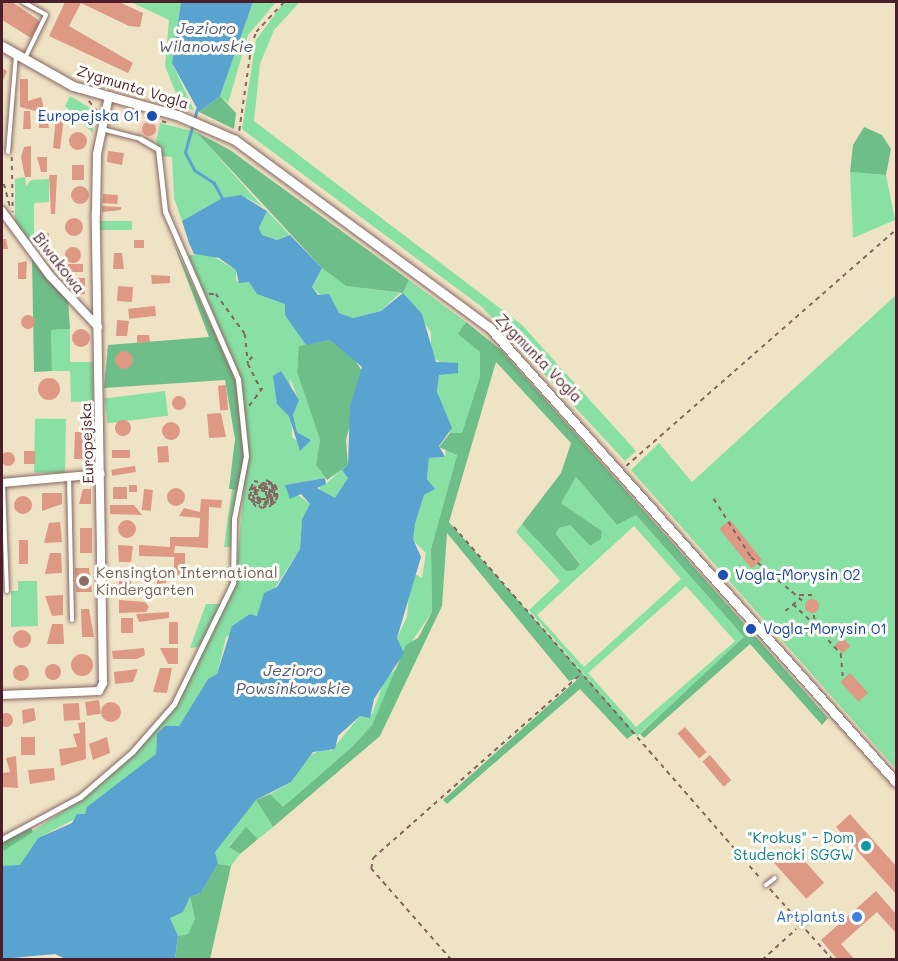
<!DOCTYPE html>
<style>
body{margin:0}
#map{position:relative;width:898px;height:961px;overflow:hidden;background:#efe3c5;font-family:Mali,sans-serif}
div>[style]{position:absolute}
.built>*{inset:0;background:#f5d3c1}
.green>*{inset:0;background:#88e0a5;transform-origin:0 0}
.forest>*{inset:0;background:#6ebe8a}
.water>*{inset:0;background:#59a3d1}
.stream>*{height:3px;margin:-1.5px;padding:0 1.5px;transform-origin:1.5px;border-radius:1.5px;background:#59a3d1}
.building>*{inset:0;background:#dd9984;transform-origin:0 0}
.round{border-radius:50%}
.path>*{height:1.5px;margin-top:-0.75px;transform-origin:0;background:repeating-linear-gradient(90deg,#846461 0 4.5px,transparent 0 9px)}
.roads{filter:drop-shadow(0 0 2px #846461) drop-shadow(0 0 2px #846461)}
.service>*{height:4px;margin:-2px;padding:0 2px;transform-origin:2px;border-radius:2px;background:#fff}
.pedestrian>*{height:5px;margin:-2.5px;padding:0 2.5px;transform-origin:2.5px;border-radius:2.5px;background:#fff}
.minor>*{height:8px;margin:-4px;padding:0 4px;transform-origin:4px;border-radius:4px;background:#fff}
.tertiary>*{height:9px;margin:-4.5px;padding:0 4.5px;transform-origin:4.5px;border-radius:4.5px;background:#fff}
.dots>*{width:16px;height:16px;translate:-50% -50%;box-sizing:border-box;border:3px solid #fdfcf7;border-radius:50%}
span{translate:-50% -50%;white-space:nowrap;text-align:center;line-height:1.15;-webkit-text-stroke:6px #fdfcf7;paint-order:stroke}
.street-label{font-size:15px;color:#4a1f2b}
.transit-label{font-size:15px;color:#164399}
.right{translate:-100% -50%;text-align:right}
.left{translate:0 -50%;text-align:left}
.education-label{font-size:15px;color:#785e54}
.culture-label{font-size:15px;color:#0d838f}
.shop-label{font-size:15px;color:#366cbe}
.water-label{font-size:16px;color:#515a76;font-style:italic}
.frame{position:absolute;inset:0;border:3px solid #4a1f2b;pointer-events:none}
</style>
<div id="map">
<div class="built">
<div style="clip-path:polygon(140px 120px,160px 124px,156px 142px,137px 136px)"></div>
</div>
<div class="green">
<div style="clip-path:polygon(131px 2px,181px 2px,172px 63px,194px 110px,181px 106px,165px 66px,169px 20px)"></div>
<div style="clip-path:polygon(253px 2px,276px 2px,248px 35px,228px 103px,220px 96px)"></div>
<div style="clip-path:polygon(284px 2px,300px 2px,274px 30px,260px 64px,254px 121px,522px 325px,636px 451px,625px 461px,482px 307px,242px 129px,256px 40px)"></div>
<div style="clip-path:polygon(70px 96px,92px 109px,93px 133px,65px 106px)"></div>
<div style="clip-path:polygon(160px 123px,196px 132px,263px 207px,247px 198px,222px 198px,182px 221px,174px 198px,172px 157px,161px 156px,156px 142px)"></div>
<div style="clip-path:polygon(850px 172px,886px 175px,895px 220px,853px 238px)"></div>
<div style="clip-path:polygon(25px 177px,26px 186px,31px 180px,49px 179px,49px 202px,34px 203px,34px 242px,28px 243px,15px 225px,15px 179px)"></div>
<div style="clip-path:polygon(267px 211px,290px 235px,277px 240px,262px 235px,259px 229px)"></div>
<div style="left:100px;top:221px;width:32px;height:9px"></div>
<div style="clip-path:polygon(evenodd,209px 254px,236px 270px,236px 281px,249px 282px,285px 304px,286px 315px,302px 336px,306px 345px,300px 346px,297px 372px,320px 440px,316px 465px,325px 478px,285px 485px,310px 504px,302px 519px,300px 549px,257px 616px,226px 637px,217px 674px,208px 679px,179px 726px,165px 726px,157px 734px,156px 754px,85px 814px,38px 838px,20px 866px,2px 866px,2px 852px,84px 797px,169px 716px,235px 587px,248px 439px,240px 375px,188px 255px,209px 254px,290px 378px,298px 399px,293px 415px,297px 432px,311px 440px,304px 446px,292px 437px,290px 378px)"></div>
<div style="clip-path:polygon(322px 268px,346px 286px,400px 293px,381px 311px,353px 318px,339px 313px,312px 287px)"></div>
<div style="clip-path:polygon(409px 280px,466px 322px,459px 334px,480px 352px,480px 376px,462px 433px,450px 433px,437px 392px,439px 375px,457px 363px,443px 365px,431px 355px,431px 332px,403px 293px)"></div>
<div style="clip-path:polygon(896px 295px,896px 769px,631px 470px,659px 443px,692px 482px)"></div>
<div style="clip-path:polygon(70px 329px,70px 362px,93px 362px,93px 401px,71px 402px,70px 371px,52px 371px,51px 330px)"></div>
<div style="left:165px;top:391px;width:25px;height:61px;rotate:83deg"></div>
<div style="left:66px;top:419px;width:54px;height:31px;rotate:91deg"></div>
<div style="clip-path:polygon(446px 449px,457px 455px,431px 549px,432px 612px,404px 653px,397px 638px,407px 617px,410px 581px,415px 574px,422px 578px,426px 553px,412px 539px,415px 524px,424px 495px,434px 489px,427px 479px,429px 458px,445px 457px)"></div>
<div style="clip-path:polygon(343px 468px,348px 477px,342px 493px,335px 498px,321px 492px,318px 484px,326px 484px)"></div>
<div style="clip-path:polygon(evenodd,576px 477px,617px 525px,636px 515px,745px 638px,637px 736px,529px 610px,560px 581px,516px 532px,522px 524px,566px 571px,580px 563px,556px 534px,559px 528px,570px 525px,590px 546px,601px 539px,602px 531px,561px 503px,576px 477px,634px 526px,681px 579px,584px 667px,537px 615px,634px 526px,576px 477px,686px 586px,735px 641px,636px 727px,588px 673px,686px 586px)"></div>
<div style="clip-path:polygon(232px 489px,238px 490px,231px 560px,232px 547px,224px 547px)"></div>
<div style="clip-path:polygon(18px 581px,37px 581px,38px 626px,11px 627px,11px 591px,18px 591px)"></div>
<div style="clip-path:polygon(206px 604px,221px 604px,199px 647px,190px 648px)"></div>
<div style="clip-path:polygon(398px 667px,372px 725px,353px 746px,283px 807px,274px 803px,270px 794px,291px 782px,305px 758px,324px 748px,331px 751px,360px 716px,372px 714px,385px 679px)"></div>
<div style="clip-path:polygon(256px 800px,273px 827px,258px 839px,246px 828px,229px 846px,240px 854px,231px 866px,218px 864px,214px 852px)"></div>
<div style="clip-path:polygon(190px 897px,195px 919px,188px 934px,178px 936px,170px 918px)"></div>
</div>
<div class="forest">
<div style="clip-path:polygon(220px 96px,236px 113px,234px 129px,199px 112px)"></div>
<div style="clip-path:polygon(864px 127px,882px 135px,891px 149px,886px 175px,850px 172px,853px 145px)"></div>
<div style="clip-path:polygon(196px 132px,230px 150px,409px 280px,403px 293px,346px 286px,322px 268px)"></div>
<div style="clip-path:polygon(172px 239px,235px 379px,244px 457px,238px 490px,229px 489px,235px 439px,225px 380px,104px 388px,108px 345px,209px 337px)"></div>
<div style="clip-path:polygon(32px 258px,68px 300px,70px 329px,51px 330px,52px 371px,34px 372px)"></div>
<div style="clip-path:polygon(466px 322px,501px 350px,828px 718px,822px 725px,750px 644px,644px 738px,640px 734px,744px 637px,636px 515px,617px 525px,576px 477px,561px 503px,602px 531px,601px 539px,590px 546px,570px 525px,559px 528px,556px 534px,580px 564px,575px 570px,566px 571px,522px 524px,561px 473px,571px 443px,496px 362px,449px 522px,635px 733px,627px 739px,580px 689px,447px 804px,443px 800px,580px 677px,569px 681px,447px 533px,442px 606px,380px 736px,273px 827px,256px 800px,270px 794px,283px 807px,353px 746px,372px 725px,406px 645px,418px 638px,432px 612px,431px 549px,457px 455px,439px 447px,450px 433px,462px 433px,480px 376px,480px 352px,458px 334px)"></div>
<div style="clip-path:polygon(330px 340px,349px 351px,364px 374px,346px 440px,348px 465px,327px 480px,316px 465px,320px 440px,297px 372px,299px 346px)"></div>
<div style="clip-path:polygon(246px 827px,258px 839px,240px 854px,229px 847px)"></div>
<div style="clip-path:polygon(31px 828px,33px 832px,2px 852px,2px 842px)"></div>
<div style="clip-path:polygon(218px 864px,231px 866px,210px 959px,175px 960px,178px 936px,188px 934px,195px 919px,190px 897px,201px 893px)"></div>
</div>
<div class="water">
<div style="clip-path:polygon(181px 2px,253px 2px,220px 96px,199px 112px,172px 63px)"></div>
<div style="clip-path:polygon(241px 195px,267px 211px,259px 228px,262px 235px,277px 240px,290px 235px,322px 268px,312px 287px,318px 295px,329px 294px,339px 313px,353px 318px,381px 311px,403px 293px,422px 314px,436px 362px,458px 363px,458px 373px,439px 375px,437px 392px,452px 428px,439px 446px,445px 457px,429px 458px,427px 479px,435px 489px,424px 495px,415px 524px,413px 539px,421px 557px,397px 638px,404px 653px,374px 699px,370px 718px,360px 716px,338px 736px,335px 749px,313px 752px,291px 782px,256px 800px,215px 852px,218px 864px,201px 893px,190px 897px,183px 912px,170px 918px,178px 936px,175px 959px,68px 960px,55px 954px,2px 959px,2px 866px,20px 865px,38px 838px,72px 823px,77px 814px,85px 814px,87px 807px,156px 754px,157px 734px,165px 726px,179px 726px,208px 679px,217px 674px,232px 626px,250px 614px,257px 616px,264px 593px,277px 587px,300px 549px,302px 519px,310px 504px,301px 494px,290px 499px,285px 485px,325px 478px,326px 484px,317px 488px,335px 498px,348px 478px,342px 470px,348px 465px,350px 406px,362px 367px,330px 340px,306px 345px,285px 315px,285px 304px,257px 294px,249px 282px,239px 283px,236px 270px,219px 258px,194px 254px,189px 243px,182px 221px,222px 198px)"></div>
<div style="clip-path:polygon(281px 371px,299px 400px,293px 415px,297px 432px,311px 440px,300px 451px,289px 416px,277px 404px,273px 376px)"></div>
</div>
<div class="stream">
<div style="left:197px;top:109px;width:45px;rotate:105.6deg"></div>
<div style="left:185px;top:152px;width:20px;rotate:63deg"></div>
<div style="left:194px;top:170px;width:24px;rotate:33deg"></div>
<div style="left:214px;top:183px;width:17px;rotate:62deg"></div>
</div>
<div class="building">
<div style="clip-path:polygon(2px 2px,12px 2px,37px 19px,40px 23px,31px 38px,2px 20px)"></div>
<div style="clip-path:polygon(65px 2px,119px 2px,143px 13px,140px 27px,129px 26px,81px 3px,69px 26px,133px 63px,128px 73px,49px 36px)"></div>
<div style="clip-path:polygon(2px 68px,7px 71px,2px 83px)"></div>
<div style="clip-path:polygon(20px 79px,28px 79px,28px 101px,41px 97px,49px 128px,39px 128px,39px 112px,20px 107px)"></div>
<div style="clip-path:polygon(24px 111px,30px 111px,31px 129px,23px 129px)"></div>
<div style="clip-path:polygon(56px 116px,64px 118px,60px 149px,53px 148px)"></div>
<div class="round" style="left:142px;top:122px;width:14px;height:14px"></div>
<div class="round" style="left:69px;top:132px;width:18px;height:18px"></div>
<div style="clip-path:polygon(31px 146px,31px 177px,25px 177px,21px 157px,24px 147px)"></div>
<div style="clip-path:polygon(108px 151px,124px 153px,122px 165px,107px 162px)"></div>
<div style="clip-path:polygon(37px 157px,47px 157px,47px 172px,41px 172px)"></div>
<div style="left:72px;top:165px;width:12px;height:15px"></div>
<div style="clip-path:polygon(49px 175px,57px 175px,55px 214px,51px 214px)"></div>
<div class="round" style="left:71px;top:186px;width:18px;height:18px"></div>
<div style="left:103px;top:194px;width:15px;height:9px;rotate:4deg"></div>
<div style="clip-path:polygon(102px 206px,121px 207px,121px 210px,102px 212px)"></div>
<div class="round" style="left:65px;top:218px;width:18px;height:18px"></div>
<div style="clip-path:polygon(44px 233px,49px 233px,47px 253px,38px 249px)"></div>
<div style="clip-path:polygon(2px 239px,6px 239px,8px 249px,2px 249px)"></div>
<div style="left:134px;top:240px;width:10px;height:8px"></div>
<div class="round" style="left:65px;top:247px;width:16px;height:16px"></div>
<div style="clip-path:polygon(114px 253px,122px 253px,124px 269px,113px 269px)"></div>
<div style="clip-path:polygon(27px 261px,26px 279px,18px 279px,18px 263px)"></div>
<div style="left:83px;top:264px;width:8px;height:25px;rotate:90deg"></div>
<div style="clip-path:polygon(151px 275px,170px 276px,170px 283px,152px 284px)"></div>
<div style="clip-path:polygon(68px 278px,85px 278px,85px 294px,74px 295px)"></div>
<div style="left:118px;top:286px;width:15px;height:15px;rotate:4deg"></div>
<div style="left:155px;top:306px;width:10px;height:27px;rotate:84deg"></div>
<div class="round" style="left:21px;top:315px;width:14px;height:14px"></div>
<div style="clip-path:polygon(117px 320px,129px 321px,127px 336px,116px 336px)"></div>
<div class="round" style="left:72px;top:329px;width:18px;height:18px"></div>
<div style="clip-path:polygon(137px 335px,149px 335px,150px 342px,137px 343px)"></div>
<div class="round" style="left:115px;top:351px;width:18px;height:18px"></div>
<div class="round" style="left:38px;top:378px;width:22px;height:22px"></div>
<div style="left:226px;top:385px;width:25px;height:8px;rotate:85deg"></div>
<div class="round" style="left:172px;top:396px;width:14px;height:14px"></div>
<div style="clip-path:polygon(221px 413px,226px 437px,209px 438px,207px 414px)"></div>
<div class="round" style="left:115px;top:420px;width:16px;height:16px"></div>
<div class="round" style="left:162px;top:422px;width:18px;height:18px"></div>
<div style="clip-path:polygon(75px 432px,86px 432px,87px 459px,74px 459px)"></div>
<div style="left:168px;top:446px;width:16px;height:11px;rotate:86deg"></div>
<div style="left:130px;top:450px;width:8px;height:18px;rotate:90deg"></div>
<div style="left:24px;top:451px;width:11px;height:13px"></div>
<div class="round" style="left:1px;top:452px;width:14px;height:14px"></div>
<div style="left:135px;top:466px;width:6px;height:24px;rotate:81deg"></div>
<div style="left:129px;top:485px;width:8px;height:7px"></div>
<div style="left:113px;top:487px;width:14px;height:12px"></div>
<div class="round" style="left:167px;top:488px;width:18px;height:18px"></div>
<div style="clip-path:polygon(83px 489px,91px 489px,91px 504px,79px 504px)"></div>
<div style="left:144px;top:489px;width:9px;height:21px;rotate:6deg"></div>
<div style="clip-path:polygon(42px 493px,62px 493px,62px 504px,42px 511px)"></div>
<div class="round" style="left:14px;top:496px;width:18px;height:18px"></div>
<div style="clip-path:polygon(201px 499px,222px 500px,221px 508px,209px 507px,208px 548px,175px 546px,174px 553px,185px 553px,185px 576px,174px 576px,174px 557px,139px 556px,139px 545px,170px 547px,170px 537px,199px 537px,200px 518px,179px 516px,184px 508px,200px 512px)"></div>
<div style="clip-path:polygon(110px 505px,134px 505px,142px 515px,110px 514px)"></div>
<div class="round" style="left:118px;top:520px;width:18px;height:18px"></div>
<div style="left:730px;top:520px;width:51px;height:14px;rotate:51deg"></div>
<div style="clip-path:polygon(60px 522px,62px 542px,44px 543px,49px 523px)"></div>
<div style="left:80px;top:528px;width:12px;height:25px"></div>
<div style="left:19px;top:540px;width:9px;height:24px"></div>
<div style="clip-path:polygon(118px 545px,133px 546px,131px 562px,119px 562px)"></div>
<div style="clip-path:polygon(50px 553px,61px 553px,62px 573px,45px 574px)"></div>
<div style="clip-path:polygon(75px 568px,89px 568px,92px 592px,76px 592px)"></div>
<div style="clip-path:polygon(157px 577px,166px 577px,166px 583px,157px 584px)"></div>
<div style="left:119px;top:580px;width:12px;height:11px"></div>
<div style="clip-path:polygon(63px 595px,63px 615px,52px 616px,45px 596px)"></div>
<div class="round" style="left:805px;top:599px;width:14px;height:14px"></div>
<div style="clip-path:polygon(119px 600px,145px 602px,149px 607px,146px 612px,119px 613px)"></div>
<div style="clip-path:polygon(81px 609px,89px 609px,94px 637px,82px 637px)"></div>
<div style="clip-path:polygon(169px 612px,169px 618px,139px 622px,136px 614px)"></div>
<div style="left:121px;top:618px;width:12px;height:15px"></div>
<div style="left:169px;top:622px;width:9px;height:22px"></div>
<div style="clip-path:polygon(52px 624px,63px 624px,64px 644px,47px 644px)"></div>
<div class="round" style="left:13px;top:630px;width:18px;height:18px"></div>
<div style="left:843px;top:638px;width:11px;height:11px;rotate:49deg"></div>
<div style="clip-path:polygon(144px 648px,145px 655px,137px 659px,113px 659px,112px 651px)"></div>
<div style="clip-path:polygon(160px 648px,178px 648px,178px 664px,168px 664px)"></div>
<div class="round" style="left:71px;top:654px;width:22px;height:22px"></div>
<div class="round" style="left:45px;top:664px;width:16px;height:16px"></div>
<div class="round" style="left:13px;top:665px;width:16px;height:16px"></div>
<div style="clip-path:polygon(160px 668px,172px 668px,167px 693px,153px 692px)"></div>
<div style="clip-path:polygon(138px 669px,133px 682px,115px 684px,114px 672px)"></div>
<div style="left:850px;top:673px;width:27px;height:13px;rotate:48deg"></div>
<div style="left:99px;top:700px;width:14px;height:14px;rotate:82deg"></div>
<div class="round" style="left:101px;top:702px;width:20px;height:20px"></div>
<div style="left:79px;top:703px;width:17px;height:16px;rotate:87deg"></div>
<div style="clip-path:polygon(34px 708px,36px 720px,23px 724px,22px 710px)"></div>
<div class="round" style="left:-1px;top:713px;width:14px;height:14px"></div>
<div style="clip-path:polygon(85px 722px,86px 759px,61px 766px,59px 749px,77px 747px,73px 734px,80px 733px,78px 723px)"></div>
<div style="left:685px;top:727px;width:33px;height:10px;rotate:49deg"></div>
<div style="left:35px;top:737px;width:18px;height:14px;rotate:90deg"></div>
<div style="clip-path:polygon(107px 737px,110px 753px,93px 760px,89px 744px)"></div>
<div style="left:710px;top:755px;width:33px;height:10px;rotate:50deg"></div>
<div style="clip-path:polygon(16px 756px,18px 788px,2px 787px,2px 773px,10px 772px,6px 758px)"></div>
<div style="clip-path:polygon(54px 768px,55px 780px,30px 784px,28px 770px)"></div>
<div style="clip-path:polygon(850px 814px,896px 866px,896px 894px,836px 827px)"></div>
<div style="left:792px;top:847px;width:48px;height:24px;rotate:48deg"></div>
<div style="clip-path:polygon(876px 891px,896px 914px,896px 933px,877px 912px,841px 944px,855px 960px,838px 960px,821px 940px)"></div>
</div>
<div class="path">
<div style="left:89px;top:101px;width:13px;rotate:51deg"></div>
<div style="left:113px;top:115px;width:14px;rotate:-8deg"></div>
<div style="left:127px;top:113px;width:43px;rotate:13.4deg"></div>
<div style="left:239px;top:131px;width:85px;rotate:-81.9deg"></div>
<div style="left:251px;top:47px;width:16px;rotate:-72deg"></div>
<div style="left:256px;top:32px;width:41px;rotate:-47deg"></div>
<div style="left:12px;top:157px;width:55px;rotate:89deg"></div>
<div style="left:4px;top:184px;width:23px;rotate:75deg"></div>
<div style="left:209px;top:294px;width:7px"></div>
<div style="left:216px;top:294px;width:49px;rotate:54.1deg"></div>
<div style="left:245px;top:334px;width:30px;rotate:84deg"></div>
<div style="left:248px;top:364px;width:29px;rotate:63deg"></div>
<div style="left:249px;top:360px;width:7px;rotate:-45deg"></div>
<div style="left:249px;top:406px;width:26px;rotate:-53deg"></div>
<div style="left:626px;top:466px;width:359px;rotate:-41.2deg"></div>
<div style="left:254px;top:481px;width:18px;rotate:13deg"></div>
<div style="left:272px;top:485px;width:8px;rotate:-166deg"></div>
<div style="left:264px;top:483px;width:7px;rotate:146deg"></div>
<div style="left:258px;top:487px;width:4px;rotate:-27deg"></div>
<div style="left:262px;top:485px;width:10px;rotate:11deg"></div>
<div style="left:272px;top:487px;width:3px;rotate:-90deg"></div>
<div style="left:272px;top:484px;width:7px;rotate:-146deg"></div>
<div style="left:266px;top:480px;width:12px;rotate:31deg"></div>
<div style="left:276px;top:486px;width:8px;rotate:76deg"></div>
<div style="left:278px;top:494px;width:8px;rotate:104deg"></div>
<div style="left:276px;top:502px;width:9px;rotate:144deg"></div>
<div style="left:269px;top:507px;width:12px;rotate:-48deg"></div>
<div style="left:277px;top:498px;width:9px;rotate:-96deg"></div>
<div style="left:276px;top:489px;width:3px;rotate:-135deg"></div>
<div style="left:274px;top:487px;width:3px;rotate:135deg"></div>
<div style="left:272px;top:489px;width:8px;rotate:83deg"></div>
<div style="left:273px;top:497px;width:6px;rotate:121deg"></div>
<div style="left:270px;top:502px;width:6px;rotate:-51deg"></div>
<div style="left:274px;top:497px;width:9px;rotate:-96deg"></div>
<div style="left:273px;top:488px;width:6px;rotate:59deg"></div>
<div style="left:276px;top:493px;width:8px;rotate:104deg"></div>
<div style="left:274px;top:501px;width:14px;rotate:146deg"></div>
<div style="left:262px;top:509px;width:11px;rotate:-139deg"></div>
<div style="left:254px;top:502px;width:10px;rotate:-107deg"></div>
<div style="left:251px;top:492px;width:7px;rotate:90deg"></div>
<div style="left:251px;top:499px;width:9px;rotate:58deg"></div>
<div style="left:256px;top:507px;width:11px;rotate:-131deg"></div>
<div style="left:249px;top:499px;width:8px;rotate:-90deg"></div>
<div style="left:249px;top:491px;width:8px;rotate:-60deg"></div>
<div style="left:253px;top:484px;width:6px;rotate:108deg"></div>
<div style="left:251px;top:490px;width:6px;rotate:-39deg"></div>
<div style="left:256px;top:486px;width:9px;rotate:108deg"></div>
<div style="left:253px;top:495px;width:8px;rotate:67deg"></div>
<div style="left:256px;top:502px;width:8px;rotate:23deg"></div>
<div style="left:263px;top:505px;width:6px;rotate:-18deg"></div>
<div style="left:269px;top:503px;width:8px;rotate:180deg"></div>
<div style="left:261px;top:503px;width:6px;rotate:-141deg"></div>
<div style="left:256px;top:499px;width:3px;rotate:-45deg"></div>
<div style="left:258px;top:497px;width:4px;rotate:34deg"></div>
<div style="left:261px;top:499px;width:5px"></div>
<div style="left:266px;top:499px;width:4px;rotate:-45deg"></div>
<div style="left:269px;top:496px;width:5px;rotate:-90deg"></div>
<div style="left:269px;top:491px;width:5px;rotate:79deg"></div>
<div style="left:270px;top:496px;width:6px;rotate:135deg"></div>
<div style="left:266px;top:500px;width:9px;rotate:-174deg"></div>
<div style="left:257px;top:499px;width:9px;rotate:21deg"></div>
<div style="left:265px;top:502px;width:6px;rotate:-31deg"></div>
<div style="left:270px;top:499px;width:6px;rotate:-81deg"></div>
<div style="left:271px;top:493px;width:6px;rotate:-121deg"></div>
<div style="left:268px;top:488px;width:6px;rotate:-162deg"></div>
<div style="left:262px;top:486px;width:4px;rotate:146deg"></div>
<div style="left:259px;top:488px;width:5px"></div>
<div style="left:264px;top:488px;width:4px;rotate:14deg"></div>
<div style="left:268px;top:489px;width:7px;rotate:172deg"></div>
<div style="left:261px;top:490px;width:5px;rotate:11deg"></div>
<div style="left:266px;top:491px;width:6px;rotate:81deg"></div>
<div style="left:267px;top:497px;width:5px;rotate:-112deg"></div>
<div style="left:265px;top:492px;width:6px;rotate:-162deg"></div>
<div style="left:259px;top:490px;width:6px;rotate:135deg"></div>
<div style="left:255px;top:494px;width:5px;rotate:-79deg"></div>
<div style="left:256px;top:489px;width:5px;rotate:112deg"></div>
<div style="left:254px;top:494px;width:8px;rotate:7deg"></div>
<div style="left:714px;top:499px;width:69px;rotate:57.5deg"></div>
<div style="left:751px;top:557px;width:70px;rotate:40.3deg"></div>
<div style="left:454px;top:527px;width:467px;rotate:48.9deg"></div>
<div style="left:799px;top:595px;width:13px"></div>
<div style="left:793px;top:604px;width:29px;rotate:44deg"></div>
<div style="left:785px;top:611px;width:19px;rotate:-39deg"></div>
<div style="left:814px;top:615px;width:12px;rotate:81deg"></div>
<div style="left:816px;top:627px;width:37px;rotate:47deg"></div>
<div style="left:841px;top:654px;width:24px;rotate:85deg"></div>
<div style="left:770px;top:889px;width:40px;rotate:48deg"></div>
<div style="left:806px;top:930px;width:40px;rotate:48deg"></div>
<div style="left:451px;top:960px;width:121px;rotate:-131.3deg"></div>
<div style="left:371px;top:869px;width:11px;rotate:-80deg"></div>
<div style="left:373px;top:858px;width:278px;rotate:-41.5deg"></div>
<div style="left:762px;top:960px;width:46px;rotate:-42.4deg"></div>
</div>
<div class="roads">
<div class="service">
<div style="left:23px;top:2px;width:26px;rotate:29deg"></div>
<div style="left:46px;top:15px;width:48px;rotate:116deg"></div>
<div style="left:102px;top:129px;width:40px;rotate:14.4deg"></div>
<div style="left:8px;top:152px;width:97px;rotate:-85.3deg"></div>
<div style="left:69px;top:477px;width:143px;rotate:88.8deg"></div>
<div style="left:3px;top:484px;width:107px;rotate:87.9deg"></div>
<div style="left:766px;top:885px;width:11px;rotate:-38deg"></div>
<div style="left:801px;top:924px;width:11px;rotate:-41deg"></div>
</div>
<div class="pedestrian">
<div style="left:2px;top:839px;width:89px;rotate:-28.3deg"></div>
<div style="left:80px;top:797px;width:69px;rotate:-40.9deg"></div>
<div style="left:132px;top:752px;width:64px;rotate:-48.8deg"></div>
<div style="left:174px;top:704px;width:135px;rotate:-64deg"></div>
<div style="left:233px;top:583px;width:64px;rotate:-89.1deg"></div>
<div style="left:234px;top:519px;width:64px;rotate:-79.2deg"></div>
<div style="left:246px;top:456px;width:77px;rotate:-95.9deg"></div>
<div style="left:238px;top:379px;width:183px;rotate:-113.5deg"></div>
<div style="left:165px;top:211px;width:62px;rotate:-96.4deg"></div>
<div style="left:158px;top:149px;width:20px;rotate:-150deg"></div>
</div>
<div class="minor">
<div style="left:2px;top:211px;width:81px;rotate:53.6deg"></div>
<div style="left:50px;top:276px;width:70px;rotate:46.7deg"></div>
<div style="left:2px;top:483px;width:99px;rotate:-5.2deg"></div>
<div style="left:2px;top:695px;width:97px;rotate:-2.4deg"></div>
<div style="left:99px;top:691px;width:9px;rotate:-63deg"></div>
<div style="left:103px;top:683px;width:470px;rotate:-90.9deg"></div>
<div style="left:96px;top:213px;width:59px;rotate:-89deg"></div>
<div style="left:97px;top:154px;width:59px;rotate:-78.3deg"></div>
</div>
<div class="tertiary">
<div style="left:2px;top:46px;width:81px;rotate:29.4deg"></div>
<div style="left:73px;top:86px;width:108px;rotate:15.6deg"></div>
<div style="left:177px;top:115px;width:63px;rotate:23.3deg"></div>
<div style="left:235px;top:140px;width:315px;rotate:36.4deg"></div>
<div style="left:489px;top:327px;width:610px;rotate:48.19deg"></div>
</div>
</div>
<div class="dots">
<div style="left:152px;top:116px;background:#1a4fb4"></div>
<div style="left:723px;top:575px;background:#1a4fb4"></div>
<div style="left:84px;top:581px;background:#8d6e63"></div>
<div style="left:751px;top:629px;background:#1a4fb4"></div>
<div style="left:866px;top:846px;background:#0f9aa8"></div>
<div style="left:857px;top:917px;background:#3f7fe0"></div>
</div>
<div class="street-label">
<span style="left:133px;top:87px;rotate:17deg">Zygmunta Vogla</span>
<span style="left:59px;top:263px;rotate:52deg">Biwakowa</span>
<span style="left:539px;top:358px;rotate:46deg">Zygmunta Vogla</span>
<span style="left:87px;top:443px;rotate:-92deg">Europejska</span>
</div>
<div class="transit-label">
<span class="right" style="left:140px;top:116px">Europejska 01</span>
<span class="left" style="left:735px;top:575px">Vogla-Morysin 02</span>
<span class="left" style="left:763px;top:629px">Vogla-Morysin 01</span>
</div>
<div class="education-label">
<span class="left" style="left:96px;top:581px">Kensington International<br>Kindergarten</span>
</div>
<div class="culture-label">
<span class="right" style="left:854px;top:846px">"Krokus" - Dom<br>Studencki SGGW</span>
</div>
<div class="shop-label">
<span class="right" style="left:845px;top:917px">Artplants</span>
</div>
<div class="water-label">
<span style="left:206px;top:37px">Jezioro<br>Wilanowskie</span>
<span style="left:293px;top:679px">Jezioro<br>Powsinkowskie</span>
</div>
<div class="frame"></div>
</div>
